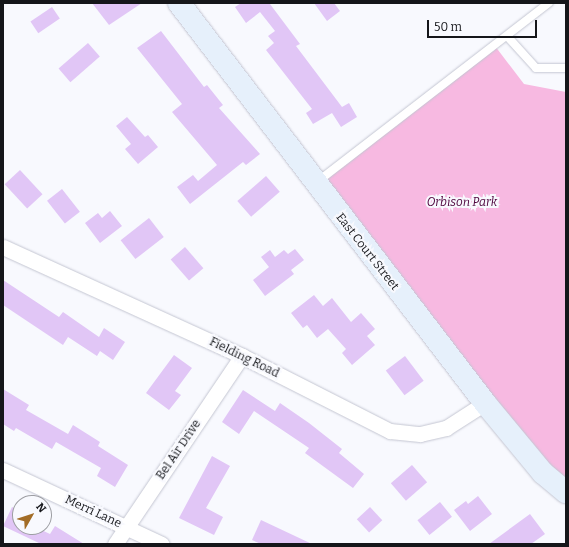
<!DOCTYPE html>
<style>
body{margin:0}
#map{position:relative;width:569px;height:547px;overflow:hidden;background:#f8f9fe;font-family:Bitter,serif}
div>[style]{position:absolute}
.green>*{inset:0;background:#f7b9e1}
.building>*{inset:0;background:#e1c6f6;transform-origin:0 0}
.roads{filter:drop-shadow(0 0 1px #c4c6d2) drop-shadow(0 0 1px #c4c6d2)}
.service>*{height:8px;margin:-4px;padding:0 4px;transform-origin:4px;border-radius:4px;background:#fff}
.minor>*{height:15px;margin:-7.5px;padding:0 7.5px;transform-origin:7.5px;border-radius:7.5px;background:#fff}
.secondary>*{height:22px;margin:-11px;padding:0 11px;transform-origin:11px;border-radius:11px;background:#e6f0fb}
span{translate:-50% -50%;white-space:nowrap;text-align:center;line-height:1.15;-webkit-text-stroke:4px #f8f9fe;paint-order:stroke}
.park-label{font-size:12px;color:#4d033c;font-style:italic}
.street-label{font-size:12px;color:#15161a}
.frame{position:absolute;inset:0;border:4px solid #15161a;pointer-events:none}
.north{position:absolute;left:12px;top:495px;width:40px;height:40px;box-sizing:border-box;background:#f8f9fe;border:1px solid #9d9ea3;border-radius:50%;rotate:51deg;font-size:11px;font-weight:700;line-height:16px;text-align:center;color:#15161a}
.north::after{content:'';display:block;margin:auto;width:14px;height:18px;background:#a36d27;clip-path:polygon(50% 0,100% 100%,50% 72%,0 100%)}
.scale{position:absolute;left:427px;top:20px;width:110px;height:18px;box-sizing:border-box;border:2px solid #15161a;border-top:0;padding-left:5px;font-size:12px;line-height:14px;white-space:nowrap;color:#15161a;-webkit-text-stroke:3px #f8f9fe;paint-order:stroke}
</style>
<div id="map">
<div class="green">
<div style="clip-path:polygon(495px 46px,524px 84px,566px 92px,566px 492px,315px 184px)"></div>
</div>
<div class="building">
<div style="clip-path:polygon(92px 3px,142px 3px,109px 25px)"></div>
<div style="clip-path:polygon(241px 3px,272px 3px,270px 4px,300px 44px,296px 46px,342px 107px,349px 103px,357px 117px,341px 127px,332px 113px,313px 124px,306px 113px,312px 109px,266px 50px,274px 43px,268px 36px,275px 31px,260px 12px,246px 23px,235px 7px)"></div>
<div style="clip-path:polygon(314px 3px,334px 3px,340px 11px,327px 21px)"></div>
<div style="left:52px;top:7px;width:14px;height:26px;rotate:56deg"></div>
<div style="clip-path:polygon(161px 31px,204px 87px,207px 85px,223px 105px,219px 108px,260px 154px,246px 165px,243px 162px,190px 204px,177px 187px,193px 175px,198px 181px,217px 165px,172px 112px,182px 104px,137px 48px)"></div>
<div style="left:88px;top:43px;width:18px;height:39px;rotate:49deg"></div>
<div style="clip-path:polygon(127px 117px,145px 137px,148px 135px,158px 147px,138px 164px,125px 149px,131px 144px,116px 126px)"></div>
<div style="left:20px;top:170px;width:33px;height:21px;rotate:47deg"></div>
<div style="left:266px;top:176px;width:21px;height:38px;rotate:49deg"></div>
<div style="left:62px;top:189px;width:29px;height:19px;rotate:52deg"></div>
<div style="clip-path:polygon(110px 211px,122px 226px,100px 243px,85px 223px,98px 213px,102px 218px)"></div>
<div style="left:149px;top:218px;width:24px;height:36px;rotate:52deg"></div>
<div style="left:185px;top:247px;width:28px;height:19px;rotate:49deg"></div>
<div style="clip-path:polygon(295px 249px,304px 260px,291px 270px,294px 274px,265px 296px,253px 280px,269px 267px,261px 257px,270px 250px,275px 257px,284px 250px,288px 254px)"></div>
<div style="clip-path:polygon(3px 280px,59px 317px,63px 312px,99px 337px,104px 328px,125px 342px,113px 360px,100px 351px,97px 356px,68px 337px,63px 345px,3px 305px)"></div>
<div style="clip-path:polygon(314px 295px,323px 306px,332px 298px,351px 322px,361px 313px,375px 329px,367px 336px,375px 345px,352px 365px,342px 353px,346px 349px,328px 329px,317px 338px,307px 325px,303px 328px,291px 313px)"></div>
<div style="clip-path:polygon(174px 355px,192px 368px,175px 391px,181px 395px,169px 410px,146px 393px)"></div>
<div style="left:405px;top:356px;width:31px;height:24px;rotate:53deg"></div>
<div style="clip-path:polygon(3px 389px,29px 405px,26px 410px,68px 434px,73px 425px,100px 442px,98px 446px,128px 465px,115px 487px,97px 476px,101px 468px,56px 442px,52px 449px,16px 428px,14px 431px,3px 424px)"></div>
<div style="clip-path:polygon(243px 390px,275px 411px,280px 403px,309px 423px,342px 449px,339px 453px,364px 474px,353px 488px,305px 453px,309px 448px,254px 411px,239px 434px,222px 422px)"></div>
<div style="clip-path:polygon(212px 456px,230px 466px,206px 508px,223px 517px,214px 535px,179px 518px)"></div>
<div style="left:412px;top:465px;width:23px;height:28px;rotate:49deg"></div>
<div style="clip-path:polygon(478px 496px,492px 514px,470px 531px,454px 510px,466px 501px,468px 504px)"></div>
<div style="left:440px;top:502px;width:19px;height:29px;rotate:51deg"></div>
<div style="clip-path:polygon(12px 507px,20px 511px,20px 527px,35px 527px,50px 534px,55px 526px,84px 544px,41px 544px,3px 526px)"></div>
<div style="left:370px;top:507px;width:18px;height:18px;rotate:47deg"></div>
<div style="clip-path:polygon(530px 514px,545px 534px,531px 544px,489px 544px)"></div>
<div style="clip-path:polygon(261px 520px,312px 544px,261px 544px,252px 540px)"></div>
</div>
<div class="roads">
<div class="service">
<div style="left:507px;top:36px;width:43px;rotate:47.8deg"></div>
<div style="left:536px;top:68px;width:30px"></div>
<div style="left:317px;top:182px;width:293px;rotate:-37.7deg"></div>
</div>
<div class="minor">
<div style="left:3px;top:247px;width:263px;rotate:24.5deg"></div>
<div style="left:242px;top:356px;width:166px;rotate:26.9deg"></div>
<div style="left:390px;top:431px;width:30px;rotate:6deg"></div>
<div style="left:420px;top:434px;width:27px;rotate:-13deg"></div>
<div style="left:446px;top:428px;width:46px;rotate:-32.7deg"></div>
<div style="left:3px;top:470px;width:175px;rotate:25deg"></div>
<div style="left:115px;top:544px;width:227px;rotate:-56deg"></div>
</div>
<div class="secondary">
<div style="left:179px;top:3px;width:504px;rotate:52.58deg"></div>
<div style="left:485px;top:403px;width:91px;rotate:50.4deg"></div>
<div style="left:543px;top:473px;width:30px;rotate:40deg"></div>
</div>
</div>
<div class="park-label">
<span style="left:462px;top:203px">Orbison Park</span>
</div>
<div class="street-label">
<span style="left:367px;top:252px;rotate:52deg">East Court Street</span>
<span style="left:244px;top:358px;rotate:26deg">Fielding Road</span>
<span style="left:179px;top:450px;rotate:-56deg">Bel Air Drive</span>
<span style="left:93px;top:512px;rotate:25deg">Merri Lane</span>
</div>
<div class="frame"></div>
<div class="north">N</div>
<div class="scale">50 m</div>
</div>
